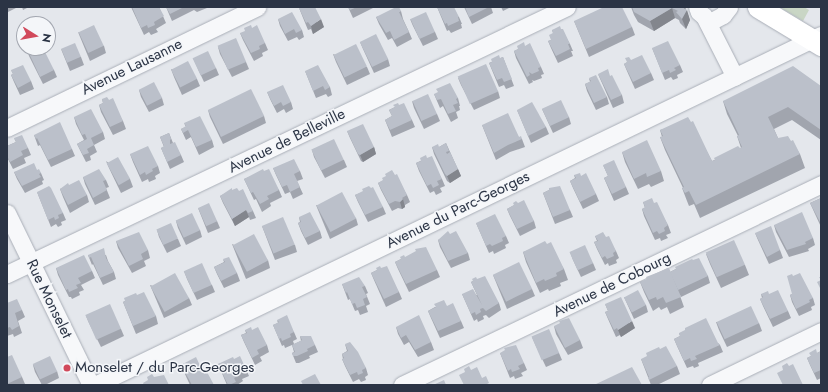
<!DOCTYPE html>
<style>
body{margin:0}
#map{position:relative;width:828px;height:392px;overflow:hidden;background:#e4e7ec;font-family:Jost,sans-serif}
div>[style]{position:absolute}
.green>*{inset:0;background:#c9d6c5}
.roads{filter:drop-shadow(0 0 1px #a9aeb7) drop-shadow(0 0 1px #a9aeb7)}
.minor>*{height:17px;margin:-8.5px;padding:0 8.5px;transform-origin:8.5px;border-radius:8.5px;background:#f7f8fa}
.major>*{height:21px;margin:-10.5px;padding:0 10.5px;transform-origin:10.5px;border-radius:10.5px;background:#fff}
.wall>*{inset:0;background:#a1a5ae}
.shaded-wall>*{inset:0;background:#83868d}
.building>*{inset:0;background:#bbc0ca;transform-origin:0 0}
.dots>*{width:11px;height:11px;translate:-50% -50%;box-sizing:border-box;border:2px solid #f4f6f9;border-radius:50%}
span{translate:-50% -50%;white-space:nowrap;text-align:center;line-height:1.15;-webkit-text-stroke:3px #f4f6f9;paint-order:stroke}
.street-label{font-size:15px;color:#2b3445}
.poi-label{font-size:15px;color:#2b3445}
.left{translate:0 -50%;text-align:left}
.frame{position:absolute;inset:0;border:8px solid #2b3445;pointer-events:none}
.north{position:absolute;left:16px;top:16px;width:40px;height:40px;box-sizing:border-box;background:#f4f6f9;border:1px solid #a4a8b1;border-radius:50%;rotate:101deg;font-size:11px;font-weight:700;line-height:16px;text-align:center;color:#2b3445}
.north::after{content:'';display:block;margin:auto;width:14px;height:18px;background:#d1495b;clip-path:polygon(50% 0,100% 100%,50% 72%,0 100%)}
</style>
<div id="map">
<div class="green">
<div style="clip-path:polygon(779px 7px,804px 7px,809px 10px,803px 21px)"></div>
</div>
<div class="roads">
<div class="minor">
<div style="left:697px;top:7px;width:5px;rotate:68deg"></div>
<div style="left:699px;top:12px;width:6px;rotate:39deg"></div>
<div style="left:704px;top:16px;width:68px;rotate:63.1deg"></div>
<div style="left:708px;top:23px;width:17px;rotate:-28deg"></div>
<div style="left:723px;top:15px;width:10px;rotate:-53deg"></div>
<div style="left:7px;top:128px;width:278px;rotate:-25.8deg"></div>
<div style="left:7px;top:213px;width:191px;rotate:64deg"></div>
<div style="left:7px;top:274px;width:620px;rotate:-25.49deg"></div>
<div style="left:95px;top:385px;width:806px;rotate:-25.74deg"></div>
<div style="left:402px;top:385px;width:465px;rotate:-25.6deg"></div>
<div style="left:710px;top:385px;width:123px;rotate:-25.9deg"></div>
</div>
<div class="major">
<div style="left:758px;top:7px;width:74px;rotate:31.1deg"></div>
</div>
</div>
<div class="wall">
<div style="clip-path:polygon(7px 7px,18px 7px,8px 12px,7px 9px)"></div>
<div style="clip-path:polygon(22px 7px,26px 7px,27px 8px,23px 10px)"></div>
<div style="clip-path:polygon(131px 7px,159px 7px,166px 23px,156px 29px,158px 32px,151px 35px,149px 32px,144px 35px)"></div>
<div style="clip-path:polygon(166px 7px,207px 7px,207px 8px,197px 12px,194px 10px,172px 21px)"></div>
<div style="clip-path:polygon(348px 7px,375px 7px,353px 18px)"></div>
<div style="clip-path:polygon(437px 7px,459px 17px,462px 24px,461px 24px,462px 28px,451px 33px,449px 30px,447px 31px)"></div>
<div style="clip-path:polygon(464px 7px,491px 7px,493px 13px,472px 24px)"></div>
<div style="clip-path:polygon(501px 7px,511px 7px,503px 11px)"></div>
<div style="clip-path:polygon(631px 7px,685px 7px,690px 20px,686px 29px,680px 23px,679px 20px,675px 18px,654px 31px,638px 22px,634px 15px)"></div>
<div style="clip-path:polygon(299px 8px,324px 27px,313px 34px,311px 29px,308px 30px)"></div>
<div style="clip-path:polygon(401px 11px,403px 19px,409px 32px,412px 39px,397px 47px,392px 38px,388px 40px,379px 24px,376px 17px)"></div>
<div style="clip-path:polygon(278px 19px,302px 30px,304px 37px,299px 40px,297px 37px,288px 41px,280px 26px)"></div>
<div style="clip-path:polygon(410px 19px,435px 32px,438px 39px,423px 46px,413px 26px)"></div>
<div style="clip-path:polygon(574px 21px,632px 27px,635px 35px,589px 57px)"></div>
<div style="clip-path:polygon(561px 29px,570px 44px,573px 51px,571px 51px,573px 56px,558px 63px,551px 48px,548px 41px,551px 40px,553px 33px,552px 30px)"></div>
<div style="clip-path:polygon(78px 32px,104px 46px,106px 53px,90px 61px)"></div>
<div style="clip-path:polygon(240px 33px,265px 43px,268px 50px,262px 53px,263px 56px,254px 61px,243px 40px)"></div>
<div style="clip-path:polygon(360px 42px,388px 59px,390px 66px,374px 73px,363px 49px)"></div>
<div style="clip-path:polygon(525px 46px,541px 67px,544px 74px,541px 75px,542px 78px,534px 81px,532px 80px,533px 82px,529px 84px,516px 58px,514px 51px)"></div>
<div style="clip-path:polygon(218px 47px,246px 62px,249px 69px,232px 77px,220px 54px)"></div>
<div style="clip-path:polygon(652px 48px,680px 65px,683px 72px,677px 75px,678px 78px,673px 80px,671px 77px,665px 80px)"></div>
<div style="clip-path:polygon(27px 49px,54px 70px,57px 77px,43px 84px,29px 56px)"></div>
<div style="clip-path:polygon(61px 49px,81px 57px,84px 65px,70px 71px)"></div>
<div style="clip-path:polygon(333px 54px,367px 67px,370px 74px,347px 85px,336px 62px)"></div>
<div style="clip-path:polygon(503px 57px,514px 86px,506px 89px,504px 85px,499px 87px,489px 63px)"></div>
<div style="clip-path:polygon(193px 58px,216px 68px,219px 75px,204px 82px)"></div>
<div style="clip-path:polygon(631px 60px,651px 73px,654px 80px,635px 89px,627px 71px,624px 64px)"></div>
<div style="clip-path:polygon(171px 69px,197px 79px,200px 86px,182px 95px,174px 77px)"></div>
<div style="clip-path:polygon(11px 70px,31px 81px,34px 89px,20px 95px,14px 82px,11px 75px,13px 74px)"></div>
<div style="clip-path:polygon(305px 71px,330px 87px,332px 95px,328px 97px,326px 94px,316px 98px)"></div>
<div style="clip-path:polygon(598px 74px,622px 95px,624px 103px,613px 108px)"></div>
<div style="clip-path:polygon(458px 78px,498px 91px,500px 98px,474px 110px,461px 85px)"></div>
<div style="clip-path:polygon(589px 78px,607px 97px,609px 104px,596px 110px,587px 91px,585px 84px,590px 82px)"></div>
<div style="clip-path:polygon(821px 86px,821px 140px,792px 120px,774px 129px,778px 138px,791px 141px,800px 154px,805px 168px,700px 218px,694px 204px,689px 206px,687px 201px,682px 188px,683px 188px,665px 150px,660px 137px,662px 137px,660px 130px,691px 122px,712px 161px,741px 148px,737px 136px,738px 136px,727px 114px,723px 101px)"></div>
<div style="clip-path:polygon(139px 90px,162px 98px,164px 105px,149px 112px,141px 97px)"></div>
<div style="clip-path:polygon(267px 92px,291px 102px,293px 109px,286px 113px,284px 109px,277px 113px,270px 99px)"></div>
<div style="clip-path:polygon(434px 94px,458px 98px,460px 106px,459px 106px,460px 110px,456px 112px,458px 118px,451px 122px,443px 106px,440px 108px)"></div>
<div style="clip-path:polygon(102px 99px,109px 100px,123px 121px,126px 129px,113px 135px,101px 112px,99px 105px,103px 103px)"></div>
<div style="clip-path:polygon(412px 101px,437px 114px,440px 121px,424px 129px,414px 108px)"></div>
<div style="clip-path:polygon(399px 105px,412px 120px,415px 127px,392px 137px,385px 120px,392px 116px,389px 110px)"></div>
<div style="clip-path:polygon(542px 109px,569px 117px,571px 124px,553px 133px)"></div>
<div style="clip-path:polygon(208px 110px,264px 116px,266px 123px,223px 144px,210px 117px)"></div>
<div style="clip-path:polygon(517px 110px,546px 127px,549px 134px,531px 143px)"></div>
<div style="clip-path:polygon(74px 117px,103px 132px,105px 139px,94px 145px,97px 152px,90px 156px,91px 160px,86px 162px,77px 144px,84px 140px,76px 124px)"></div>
<div style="clip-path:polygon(184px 123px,212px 140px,214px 147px,199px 155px,191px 137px,186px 140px,181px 129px,186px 127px)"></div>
<div style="clip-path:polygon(482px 125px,519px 137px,522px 139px,525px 147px,510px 152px,496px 160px)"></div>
<div style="clip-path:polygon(347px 131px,374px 147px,376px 154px,363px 162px,361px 161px,350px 138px)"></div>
<div style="clip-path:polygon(169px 133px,173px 143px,181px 155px,184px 162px,170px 169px,161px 148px,164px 147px,160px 137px)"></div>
<div style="clip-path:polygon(34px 135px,72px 149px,75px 156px,51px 167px,40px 145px,38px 146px)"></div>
<div style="clip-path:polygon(14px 138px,28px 148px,31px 155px,24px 158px,26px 163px,13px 169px,7px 157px,7px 146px,16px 142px)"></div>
<div style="clip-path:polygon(446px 143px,461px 176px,450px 183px,447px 181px,434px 154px,432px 147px,439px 147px)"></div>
<div style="clip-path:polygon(312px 150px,344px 160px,347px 167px,325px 178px,314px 157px)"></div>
<div style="clip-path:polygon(622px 152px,661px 171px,664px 181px,651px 187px,649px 184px,638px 189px,625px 162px)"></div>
<div style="clip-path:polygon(130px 154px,158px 166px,160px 173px,155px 176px,156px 179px,149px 182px,148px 179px,142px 182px,133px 162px)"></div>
<div style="clip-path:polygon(427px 158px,442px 179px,445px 186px,440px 188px,442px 192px,436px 195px,434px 191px,430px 193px,419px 171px,416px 163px)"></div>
<div style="clip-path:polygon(106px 161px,130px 179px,133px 187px,121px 193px,109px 168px)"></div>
<div style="clip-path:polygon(603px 165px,626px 187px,629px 194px,614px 201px,604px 178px,608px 176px)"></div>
<div style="clip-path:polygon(273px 168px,300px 171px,303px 179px,297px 181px,303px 194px,293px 199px,290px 192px,285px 194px,276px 175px)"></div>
<div style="clip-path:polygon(37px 170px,41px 173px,44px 180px,42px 181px,43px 184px,25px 193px,17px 179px,14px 172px)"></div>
<div style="clip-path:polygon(264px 171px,279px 190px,282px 197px,270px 203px,271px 206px,262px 212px,256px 199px,254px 200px,244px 179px)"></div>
<div style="clip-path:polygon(395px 175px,407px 195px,410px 202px,405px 205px,405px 207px,402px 209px,398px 208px,392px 211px,381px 190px,378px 183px)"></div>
<div style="clip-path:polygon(574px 175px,581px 176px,596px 194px,599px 201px,583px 209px,573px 188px,570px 181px,575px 178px)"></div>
<div style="clip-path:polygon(83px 177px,106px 180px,109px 187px,106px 188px,110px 198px,95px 205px,85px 184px)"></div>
<div style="clip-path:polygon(69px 185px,87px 195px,89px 202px,70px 213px,63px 197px,60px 189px)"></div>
<div style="clip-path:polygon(232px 190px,239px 191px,253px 211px,256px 218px,250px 220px,249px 217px,235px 226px,223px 203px,220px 196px)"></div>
<div style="clip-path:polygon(549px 190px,570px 210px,573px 217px,555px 224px,543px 193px)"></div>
<div style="clip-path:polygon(37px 192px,63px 213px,66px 220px,61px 222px,62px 225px,58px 227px,56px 224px,51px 227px)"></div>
<div style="clip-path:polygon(363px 192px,383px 207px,386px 214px,368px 222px,358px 202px,355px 195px)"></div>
<div style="clip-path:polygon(821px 198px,821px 227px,810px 203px)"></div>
<div style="clip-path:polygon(643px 202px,654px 203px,668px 225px,671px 233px,666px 235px,668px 238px,661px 241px,660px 238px,655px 240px,644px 216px,642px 209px,645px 208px)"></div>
<div style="clip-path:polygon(518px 203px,534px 221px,536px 228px,520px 236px,510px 216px,507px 209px)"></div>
<div style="clip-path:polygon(316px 205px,356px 218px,358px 225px,330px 239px)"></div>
<div style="clip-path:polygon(198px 208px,217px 221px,220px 228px,208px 233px)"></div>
<div style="clip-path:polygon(299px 217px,320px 231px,322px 238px,308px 245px,301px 231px,298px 223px,300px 222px)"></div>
<div style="clip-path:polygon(176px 221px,200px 230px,202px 237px,186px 245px,178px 228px)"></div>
<div style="clip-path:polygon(476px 223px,506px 236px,509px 243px,505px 245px,506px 248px,494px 254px,493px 251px,489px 253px)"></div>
<div style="clip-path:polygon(774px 225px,813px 238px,815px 245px,808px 249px,809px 251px,789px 257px,776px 232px)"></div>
<div style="clip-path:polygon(262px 226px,295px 245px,297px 252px,275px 260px)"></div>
<div style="clip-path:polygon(157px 230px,178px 239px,181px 246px,167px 253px,159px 237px)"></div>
<div style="clip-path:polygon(755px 233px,780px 250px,783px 258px,769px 264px,758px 240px)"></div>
<div style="clip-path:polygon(450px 234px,468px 253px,470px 260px,451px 268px,440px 247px,438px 240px)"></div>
<div style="clip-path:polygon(595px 236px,606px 237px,616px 251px,619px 258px,616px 260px,617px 263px,609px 266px,608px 263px,605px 265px,597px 249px,594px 242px,597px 241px)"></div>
<div style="clip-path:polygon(116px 241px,148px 250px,150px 258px,144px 261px,146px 266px,132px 273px,118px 248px)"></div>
<div style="clip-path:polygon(232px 244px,268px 260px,270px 268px,246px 279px)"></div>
<div style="clip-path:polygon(547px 244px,564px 269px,568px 280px,560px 283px,561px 286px,549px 291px,548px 289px,540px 293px,526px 262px,523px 252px)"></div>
<div style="clip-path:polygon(570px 252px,593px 263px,596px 270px,581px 277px,573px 260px)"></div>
<div style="clip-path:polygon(706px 254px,745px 265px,749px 275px,721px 288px,710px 264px)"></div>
<div style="clip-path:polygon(88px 255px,106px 255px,108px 261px,114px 272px,116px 279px,103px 285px,93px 264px,92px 265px)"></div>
<div style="clip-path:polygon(405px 257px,437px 270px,440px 277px,409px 292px,398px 269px,395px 262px)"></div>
<div style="clip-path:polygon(223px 259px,237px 273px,240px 281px,224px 288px,217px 274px,214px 267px,224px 262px)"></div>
<div style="clip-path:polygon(693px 260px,708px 276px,710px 283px,681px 297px,679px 293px,684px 307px,670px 314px,667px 307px,661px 310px,659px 307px,653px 311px,644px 292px,640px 282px,670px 272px)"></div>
<div style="clip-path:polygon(56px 268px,92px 271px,95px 278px,81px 285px,84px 290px,79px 292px,80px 295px,72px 299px,71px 297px,69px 297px,58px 275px)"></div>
<div style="clip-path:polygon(381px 268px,399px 292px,402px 299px,386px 307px,374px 280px,371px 273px)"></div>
<div style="clip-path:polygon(184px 271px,212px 285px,215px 292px,197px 300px,187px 279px)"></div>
<div style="clip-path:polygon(493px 275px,532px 289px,535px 296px,507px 309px)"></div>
<div style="clip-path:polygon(477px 279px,499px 303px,501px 310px,489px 318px,486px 315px,483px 316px,484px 319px,478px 322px,477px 319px,474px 321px,462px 294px,477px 295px,471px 282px)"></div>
<div style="clip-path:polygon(342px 284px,365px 286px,368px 293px,366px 294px,370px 304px,366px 306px,368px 312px,360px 315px,358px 310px,355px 311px,350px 299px,348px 300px)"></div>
<div style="clip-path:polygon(150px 285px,189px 298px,192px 305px,164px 318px)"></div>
<div style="clip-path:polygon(761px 294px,769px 294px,788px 311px,791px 318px,773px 327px,763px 306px,760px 299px,762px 298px)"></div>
<div style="clip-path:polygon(792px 294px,813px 298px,815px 305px,811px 307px,812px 310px,799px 316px,792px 302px,790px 295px)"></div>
<div style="clip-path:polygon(137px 295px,156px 316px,158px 324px,136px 334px,123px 302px)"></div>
<div style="clip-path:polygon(624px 297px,646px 305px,648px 312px,634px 319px)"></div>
<div style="clip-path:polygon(7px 303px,22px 310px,25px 317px,18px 321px,22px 333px,14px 337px,13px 334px,7px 336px)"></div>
<div style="clip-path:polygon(605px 304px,635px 328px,621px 337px,620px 335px,616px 337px,608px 319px,605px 312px,608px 311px)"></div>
<div style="clip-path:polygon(447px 306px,461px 321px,464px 328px,440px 338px,431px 318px,428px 311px,435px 307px)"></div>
<div style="clip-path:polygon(86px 316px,121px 329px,124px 336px,101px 347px,89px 323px)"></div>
<div style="clip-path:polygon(277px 320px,294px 332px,297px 339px,293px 341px,294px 344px,301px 341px,300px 336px,315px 345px,318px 352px,309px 356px,310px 358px,299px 363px,296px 363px,292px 353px,294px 352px,292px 345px,285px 348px,284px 345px,282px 346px,273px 325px,278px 323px)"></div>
<div style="clip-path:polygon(716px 322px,759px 323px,762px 331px,727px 347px,719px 330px)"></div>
<div style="clip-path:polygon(554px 326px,580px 340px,583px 348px,568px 355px,556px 334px)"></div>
<div style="clip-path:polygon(396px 327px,431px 342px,434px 350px,418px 357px,409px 342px,404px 345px,398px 334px)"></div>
<div style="clip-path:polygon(245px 330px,252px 330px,267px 345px,269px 352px,260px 357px,262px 361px,255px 365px,244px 342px,241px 335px,246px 333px)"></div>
<div style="clip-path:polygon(679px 333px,718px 343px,720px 345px,723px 352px,698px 363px,699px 366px,694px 368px,693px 366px,687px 368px,677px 346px,674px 339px,680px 336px)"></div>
<div style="clip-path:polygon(532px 337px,559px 353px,562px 360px,546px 367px,535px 344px)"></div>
<div style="clip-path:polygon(345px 344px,366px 368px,368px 375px,365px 377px,366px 380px,361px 382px,359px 379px,353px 382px,345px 366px,342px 359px,343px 359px,342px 354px,347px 351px)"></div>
<div style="clip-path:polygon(821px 351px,821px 378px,817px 380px,810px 365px,807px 358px)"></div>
<div style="clip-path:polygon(500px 353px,524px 363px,527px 370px,521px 373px,523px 376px,515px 379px,514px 376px,510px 378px)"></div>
<div style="clip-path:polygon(7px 357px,22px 377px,25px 384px,22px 385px,7px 385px)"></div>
<div style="clip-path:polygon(234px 359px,246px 369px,249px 376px,242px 379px,243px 381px,237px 385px,227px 385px,218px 364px)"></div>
<div style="clip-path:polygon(641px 359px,677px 366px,680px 374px,657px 385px,651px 385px,648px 377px)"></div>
<div style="clip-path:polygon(33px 365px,57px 371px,59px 378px,45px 385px,42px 385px,35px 372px)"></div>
<div style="clip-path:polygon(181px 365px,204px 374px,214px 385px,190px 385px,184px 372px)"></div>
</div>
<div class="shaded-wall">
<div style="clip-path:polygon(682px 7px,685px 7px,686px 11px,687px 10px,690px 20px,686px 29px,682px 19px)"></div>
<div style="clip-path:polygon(672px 8px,675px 18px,654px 31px,650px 21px)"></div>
<div style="clip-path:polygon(321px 19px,324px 27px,313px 34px,311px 26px)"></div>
<div style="clip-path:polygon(374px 147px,376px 154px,363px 162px,360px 155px)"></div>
<div style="clip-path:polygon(458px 169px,461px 176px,450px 183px,447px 176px)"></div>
<div style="clip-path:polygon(403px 199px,405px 207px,402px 209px,400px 202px)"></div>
<div style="clip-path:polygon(246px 210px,249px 217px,235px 226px,232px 219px)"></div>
<div style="clip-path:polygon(632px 321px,635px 328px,621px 337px,618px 330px)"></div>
</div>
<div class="building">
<div style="clip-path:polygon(132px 7px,159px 7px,164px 16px,154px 22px,155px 25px,148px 28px,147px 25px,141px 28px)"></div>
<div style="clip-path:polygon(166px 7px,184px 7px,170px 14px)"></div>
<div style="clip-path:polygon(302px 7px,315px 7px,321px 19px,311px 26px,308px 22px,306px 23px,299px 8px)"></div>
<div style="clip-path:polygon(348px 7px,357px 7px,350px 10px)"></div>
<div style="clip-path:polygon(396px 7px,399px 7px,401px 11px,399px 12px,409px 32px,394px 40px,390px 31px,386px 33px,376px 17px)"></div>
<div style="clip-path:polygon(437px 7px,454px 7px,459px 17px,458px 17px,459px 21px,448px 26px,447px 23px,445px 24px)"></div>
<div style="clip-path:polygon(465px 7px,489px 7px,469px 17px)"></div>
<div style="clip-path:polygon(604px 7px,622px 7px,632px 27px,586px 49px,574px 21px)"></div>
<div style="clip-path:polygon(632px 7px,682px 7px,687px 10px,682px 19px,676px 12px,678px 11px,672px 8px,650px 21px,634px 12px)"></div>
<div style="clip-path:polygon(292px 12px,302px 30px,296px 33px,294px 29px,285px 34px,278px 19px)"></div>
<div style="left:426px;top:12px;width:22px;height:17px;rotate:66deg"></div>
<div style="left:94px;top:25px;width:23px;height:17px;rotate:65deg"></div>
<div style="clip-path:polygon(251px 25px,252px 28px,257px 25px,265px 43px,259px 46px,260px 49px,251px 53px,240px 33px,245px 31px,244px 28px)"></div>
<div style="clip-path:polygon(560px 26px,561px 29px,563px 29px,570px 44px,568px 44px,570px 49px,556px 56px,548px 41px,551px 40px,549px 35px,553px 33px,552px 30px)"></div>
<div style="left:376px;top:34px;width:28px;height:18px;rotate:64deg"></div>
<div style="left:236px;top:38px;width:26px;height:20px;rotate:67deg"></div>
<div style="clip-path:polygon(668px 41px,680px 65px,674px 68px,676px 70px,670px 73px,669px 70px,662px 73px,652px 48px)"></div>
<div style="clip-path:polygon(524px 42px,525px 46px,530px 43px,541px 67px,538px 68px,539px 71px,532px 74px,529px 72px,530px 75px,527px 77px,514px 51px,518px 49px,517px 46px)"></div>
<div style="left:75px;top:43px;width:15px;height:15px;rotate:67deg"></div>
<div style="left:356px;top:44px;width:25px;height:25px;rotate:64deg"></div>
<div style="clip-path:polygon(29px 48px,43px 48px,54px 70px,40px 77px,27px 49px)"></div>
<div style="left:208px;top:51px;width:19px;height:17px;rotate:65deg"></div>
<div style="clip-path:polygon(499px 55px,500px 58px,503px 57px,512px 79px,504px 82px,502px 78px,497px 80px,489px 63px,492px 62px,491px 59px)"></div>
<div style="clip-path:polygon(642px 55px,651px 73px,633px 82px,624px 64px,627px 62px,625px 58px,629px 57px,631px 60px)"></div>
<div style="left:188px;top:61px;width:20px;height:19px;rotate:63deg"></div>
<div style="left:486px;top:64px;width:30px;height:31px;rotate:66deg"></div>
<div style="clip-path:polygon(23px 65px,31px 81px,18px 88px,11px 75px,13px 74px,11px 70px)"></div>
<div style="clip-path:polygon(318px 65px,330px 87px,325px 90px,323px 86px,313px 91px,305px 71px)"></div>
<div style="clip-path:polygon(793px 66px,821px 86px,821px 130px,788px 107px,768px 117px,778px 138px,788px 136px,791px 141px,793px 140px,800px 154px,696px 205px,689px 191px,685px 193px,682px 188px,684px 187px,660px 137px,663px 136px,660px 130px,688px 117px,691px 122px,693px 121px,712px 161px,715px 160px,714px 158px,738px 146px,740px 148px,742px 147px,737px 136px,739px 135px,723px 101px)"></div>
<div style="clip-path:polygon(608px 69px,610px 76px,612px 75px,622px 95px,611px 100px,598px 74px)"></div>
<div style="clip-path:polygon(596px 75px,607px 97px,594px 103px,585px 84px,591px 81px,589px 78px)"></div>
<div style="left:154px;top:82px;width:18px;height:17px;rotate:63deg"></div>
<div style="clip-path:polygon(450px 83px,458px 98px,456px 99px,458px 103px,453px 105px,456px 111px,448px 114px,441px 99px,437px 100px,434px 94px,438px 92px,436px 89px)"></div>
<div style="clip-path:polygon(283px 85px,291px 102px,283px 106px,281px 102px,274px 106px,267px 92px)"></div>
<div style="left:251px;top:89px;width:30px;height:48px;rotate:64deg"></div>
<div style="left:428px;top:94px;width:22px;height:17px;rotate:66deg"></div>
<div style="clip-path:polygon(107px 97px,109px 100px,113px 98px,123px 121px,110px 127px,99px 105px,103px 103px,102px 99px)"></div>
<div style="left:561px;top:100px;width:19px;height:21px;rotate:65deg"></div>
<div style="clip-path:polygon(532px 102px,546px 127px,528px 136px,517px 110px)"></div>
<div style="clip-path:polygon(398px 103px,399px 105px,404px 103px,412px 120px,390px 130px,385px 120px,392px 116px,389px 110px,395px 107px,393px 105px)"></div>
<div style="clip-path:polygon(91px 109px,103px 132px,91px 138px,94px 145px,87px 149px,89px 153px,83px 155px,77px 144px,87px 139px,85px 134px,82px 135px,74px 117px)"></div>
<div style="clip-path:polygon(508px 113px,519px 137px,521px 136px,522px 139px,508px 145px,494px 153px,482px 125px)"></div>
<div style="clip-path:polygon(200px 116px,212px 140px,196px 147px,188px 130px,183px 133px,181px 129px,186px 126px,184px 123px)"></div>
<div style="clip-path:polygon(60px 122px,72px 149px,48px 160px,37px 138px,36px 139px,34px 135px)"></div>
<div style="clip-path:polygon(363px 124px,374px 147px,360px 155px,358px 154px,347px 131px)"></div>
<div style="clip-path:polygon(169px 133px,171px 139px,170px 140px,170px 144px,175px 142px,181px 155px,167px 162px,161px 148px,164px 146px,160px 137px)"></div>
<div style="clip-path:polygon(22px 135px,28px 148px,21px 151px,23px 155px,10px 162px,7px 156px,7px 146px,16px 142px,14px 138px)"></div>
<div style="left:334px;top:139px;width:23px;height:25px;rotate:65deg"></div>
<div style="clip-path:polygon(647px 140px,661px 171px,647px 177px,646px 173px,634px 179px,622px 152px)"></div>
<div style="clip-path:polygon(446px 143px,449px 151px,446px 152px,447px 154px,450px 152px,458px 169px,447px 176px,445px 174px,432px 147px,438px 144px,439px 147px)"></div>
<div style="clip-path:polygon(148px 146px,158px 166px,152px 169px,153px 171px,146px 175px,145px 172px,140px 175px,130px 154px)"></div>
<div style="clip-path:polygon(426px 155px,427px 158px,432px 156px,442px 179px,437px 181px,439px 185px,433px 188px,431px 184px,427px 186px,416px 163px,421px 161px,420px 158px)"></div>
<div style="left:118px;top:157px;width:25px;height:13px;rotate:61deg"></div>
<div style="clip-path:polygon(294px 159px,300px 171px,294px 174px,300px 187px,290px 192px,287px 185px,282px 187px,273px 168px)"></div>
<div style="clip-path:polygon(614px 160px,626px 187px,612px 194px,604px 178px,608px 176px,603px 165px)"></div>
<div style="clip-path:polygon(34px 163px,37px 170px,39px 169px,41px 173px,39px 174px,41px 177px,22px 186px,14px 172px)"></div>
<div style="clip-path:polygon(99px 169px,106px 180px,103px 181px,107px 190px,93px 198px,83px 177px)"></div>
<div style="clip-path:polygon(263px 169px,264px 171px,269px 169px,279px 190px,267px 196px,269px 199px,260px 204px,253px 192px,251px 193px,244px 179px)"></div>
<div style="clip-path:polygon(392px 170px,395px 175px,397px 174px,407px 195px,402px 198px,403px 199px,400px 202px,395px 201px,389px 204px,378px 183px,383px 180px,382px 178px,386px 176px,385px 174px)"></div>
<div style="clip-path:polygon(580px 173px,581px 176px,586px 173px,596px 194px,580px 202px,570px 181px,576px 178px,574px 175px)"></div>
<div style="clip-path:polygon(79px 180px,87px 195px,68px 205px,60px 189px,68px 183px,69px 185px)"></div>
<div style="clip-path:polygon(49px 186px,51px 188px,63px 213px,58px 215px,59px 218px,55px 220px,54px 217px,48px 220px,37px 192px)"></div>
<div style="clip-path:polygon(369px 186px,371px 188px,373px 187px,383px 207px,365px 215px,355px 195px,363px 191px,362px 189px)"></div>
<div style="clip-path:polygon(560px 186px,570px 210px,553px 217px,543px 193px,549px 190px,549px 188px)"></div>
<div style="clip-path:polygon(232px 188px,232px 190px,237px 188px,239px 191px,243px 189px,253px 211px,248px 213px,246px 210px,232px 219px,220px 196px)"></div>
<div style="left:342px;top:192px;width:30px;height:29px;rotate:62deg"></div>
<div style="clip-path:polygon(652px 198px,654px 203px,657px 202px,668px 225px,664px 228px,665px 231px,659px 234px,657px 231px,653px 233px,642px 209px,645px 207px,643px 202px)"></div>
<div style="clip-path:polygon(821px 198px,821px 222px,820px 222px,810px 203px)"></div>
<div style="clip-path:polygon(524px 200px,534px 221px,517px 229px,507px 209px,514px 205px,513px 203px,516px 201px,518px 203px)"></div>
<div style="left:209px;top:203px;width:20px;height:12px;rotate:66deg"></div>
<div style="clip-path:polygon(310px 212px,320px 231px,305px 238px,298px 223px,301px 222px,299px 217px)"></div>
<div style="clip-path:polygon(802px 212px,813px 238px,805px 242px,806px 244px,787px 250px,774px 225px)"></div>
<div style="left:192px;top:213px;width:19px;height:18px;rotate:65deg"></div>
<div style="clip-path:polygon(495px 214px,506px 236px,502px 238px,503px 241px,492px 246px,490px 244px,486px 246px,476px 223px)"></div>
<div style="left:283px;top:217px;width:30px;height:23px;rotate:67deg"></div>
<div style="left:171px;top:223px;width:17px;height:16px;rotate:66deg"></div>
<div style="clip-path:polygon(771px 226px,780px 250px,767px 257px,755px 233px)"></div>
<div style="clip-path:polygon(448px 231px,450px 234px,456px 231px,468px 253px,448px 261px,438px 240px)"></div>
<div style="clip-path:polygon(139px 232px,148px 250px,141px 254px,143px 259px,129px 266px,116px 241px)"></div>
<div style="clip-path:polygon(603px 232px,606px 237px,609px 236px,616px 251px,613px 253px,614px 256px,607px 259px,605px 256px,602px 258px,594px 242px,598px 241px,595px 236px)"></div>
<div style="left:254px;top:234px;width:30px;height:24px;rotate:62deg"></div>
<div style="left:734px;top:240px;width:27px;height:31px;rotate:66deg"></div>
<div style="clip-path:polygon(545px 241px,547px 244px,551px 242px,564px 269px,556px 273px,557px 276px,545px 281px,544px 279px,536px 283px,523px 252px)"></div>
<div style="left:585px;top:245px;width:20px;height:17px;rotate:66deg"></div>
<div style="clip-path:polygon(426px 247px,437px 270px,406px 284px,395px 262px,401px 259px,400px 257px,404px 255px,405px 257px,416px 251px,415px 249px)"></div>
<div style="clip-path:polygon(104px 248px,106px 258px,114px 272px,100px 278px,91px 257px,89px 258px,88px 255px)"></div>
<div style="clip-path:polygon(84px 255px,92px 271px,78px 278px,81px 283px,76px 285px,78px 288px,69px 292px,68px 289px,66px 290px,56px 268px)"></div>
<div style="clip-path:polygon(229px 257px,237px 273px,221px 281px,214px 267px,225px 262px,223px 259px)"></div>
<div style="clip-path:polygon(699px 258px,708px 276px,678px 290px,670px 272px,676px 269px,675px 267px,692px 259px,693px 260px)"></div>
<div style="left:519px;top:262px;width:30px;height:29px;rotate:64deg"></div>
<div style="left:202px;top:263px;width:24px;height:20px;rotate:66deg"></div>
<div style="clip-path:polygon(380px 266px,381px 268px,387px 266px,399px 292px,384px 299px,371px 273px,377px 270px,376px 268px)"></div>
<div style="clip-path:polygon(669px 268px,681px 297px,666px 303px,663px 297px,657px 300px,656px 297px,649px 300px,640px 282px,647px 279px,646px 277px)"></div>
<div style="left:175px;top:273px;width:29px;height:28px;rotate:61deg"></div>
<div style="clip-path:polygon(800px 273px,813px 298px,809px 300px,810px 302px,796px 309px,790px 295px,792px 294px,787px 276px,792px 274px,793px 276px)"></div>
<div style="clip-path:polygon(485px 276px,499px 303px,486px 311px,483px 308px,480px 309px,481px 312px,476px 315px,475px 312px,471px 314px,462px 294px,473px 289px,482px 305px,471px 282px,473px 281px,472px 279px,476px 277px,477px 279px)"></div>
<div style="clip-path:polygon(359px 277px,365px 286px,362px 287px,367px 297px,363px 299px,365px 305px,357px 308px,355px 303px,352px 304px,347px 292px,346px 293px,342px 284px)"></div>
<div style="clip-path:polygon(819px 277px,821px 277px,821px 290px,817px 282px,821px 280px)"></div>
<div style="left:638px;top:290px;width:17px;height:16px;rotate:62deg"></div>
<div style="clip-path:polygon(778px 290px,788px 311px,770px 319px,760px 299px,763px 297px,761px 294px,768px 291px,769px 294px)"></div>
<div style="clip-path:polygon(144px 292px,156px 316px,133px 326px,123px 302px,125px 301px,124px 298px,136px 293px,137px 295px)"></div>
<div style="clip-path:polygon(621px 297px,632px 321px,618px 330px,617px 328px,614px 330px,605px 312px,608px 311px,605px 304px)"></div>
<div style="clip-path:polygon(17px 299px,22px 310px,15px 313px,19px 326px,12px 330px,10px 327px,7px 328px,7px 303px)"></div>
<div style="clip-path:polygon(444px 300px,447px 306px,453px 303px,461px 321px,438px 331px,428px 311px,436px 307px,434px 304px)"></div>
<div style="left:110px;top:304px;width:27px;height:27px;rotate:66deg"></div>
<div style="left:751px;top:306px;width:19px;height:38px;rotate:65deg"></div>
<div style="clip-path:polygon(287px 315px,294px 332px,290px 334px,291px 337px,282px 341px,281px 338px,279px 339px,273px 325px,279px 322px,277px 320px)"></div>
<div style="clip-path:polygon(419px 315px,431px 342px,415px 350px,406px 335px,401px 338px,396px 327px)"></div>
<div style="clip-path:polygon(569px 318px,580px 340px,565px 348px,554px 326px,560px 323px,559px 321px)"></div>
<div style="clip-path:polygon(706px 318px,718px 343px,720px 345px,695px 356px,697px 359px,691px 361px,690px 358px,684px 361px,674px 339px,680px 336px,679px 333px,685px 330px,685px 328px)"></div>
<div style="clip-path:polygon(251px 327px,252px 330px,258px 327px,267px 345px,257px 350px,259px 354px,252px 358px,241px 335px,247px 333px,245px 330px)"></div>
<div style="left:549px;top:329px;width:26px;height:19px;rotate:67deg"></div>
<div style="clip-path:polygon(300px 336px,311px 336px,315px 345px,307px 349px,308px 351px,297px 356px,293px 356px,292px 353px,295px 352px,292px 345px,302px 340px)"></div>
<div style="clip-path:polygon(350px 342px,358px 352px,366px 368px,362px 370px,363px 373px,358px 375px,357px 372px,350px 375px,342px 359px,344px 358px,342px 354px,348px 351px,345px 344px)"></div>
<div style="clip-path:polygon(516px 345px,524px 363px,518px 366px,520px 369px,512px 372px,511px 369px,508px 371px,500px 353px,505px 350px,504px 348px)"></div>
<div style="clip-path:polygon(666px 346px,677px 366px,649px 380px,648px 377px,649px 377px,641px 359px,647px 356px,646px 353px,659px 347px,660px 349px)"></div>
<div style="clip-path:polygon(816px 349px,817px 353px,821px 351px,821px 370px,814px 373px,807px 358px,811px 356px,809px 353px)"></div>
<div style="clip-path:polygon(12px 355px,22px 377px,7px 384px,7px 357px)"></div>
<div style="left:50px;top:356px;width:17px;height:19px;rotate:65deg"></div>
<div style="clip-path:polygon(240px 356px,246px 369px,240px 372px,241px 374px,234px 378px,236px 382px,229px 385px,228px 385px,218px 364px,233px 357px,234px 359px)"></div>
<div style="clip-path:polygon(196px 357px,204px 374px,207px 372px,214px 385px,192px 385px,181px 365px)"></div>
<div style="clip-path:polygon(787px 363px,789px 366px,793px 364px,803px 385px,783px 385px,777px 373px,783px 370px,782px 366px)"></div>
<div style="clip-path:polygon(469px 366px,471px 370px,477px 367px,482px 378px,486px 376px,489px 383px,485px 385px,464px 385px,459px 375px,465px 372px,464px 369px)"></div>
<div style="clip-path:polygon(632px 367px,642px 385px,594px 385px)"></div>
<div style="clip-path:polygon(152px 374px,154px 377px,164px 375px,169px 385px,144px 385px,143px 383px,148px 380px,147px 377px)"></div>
<div style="clip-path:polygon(315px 374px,321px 385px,303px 385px,301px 381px)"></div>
<div style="clip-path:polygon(444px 380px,446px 385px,433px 385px)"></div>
</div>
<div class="dots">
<div style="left:67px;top:368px;background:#d1495b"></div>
</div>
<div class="street-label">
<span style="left:132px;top:67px;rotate:-26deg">Avenue Lausanne</span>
<span style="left:287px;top:141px;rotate:-26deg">Avenue de Belleville</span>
<span style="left:458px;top:210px;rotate:-26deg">Avenue du Parc-Georges</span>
<span style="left:612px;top:285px;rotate:-26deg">Avenue de Cobourg</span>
<span style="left:49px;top:299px;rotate:64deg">Rue Monselet</span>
</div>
<div class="poi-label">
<span class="left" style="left:75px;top:368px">Monselet / du Parc-Georges</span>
</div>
<div class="frame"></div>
<div class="north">N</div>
</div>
